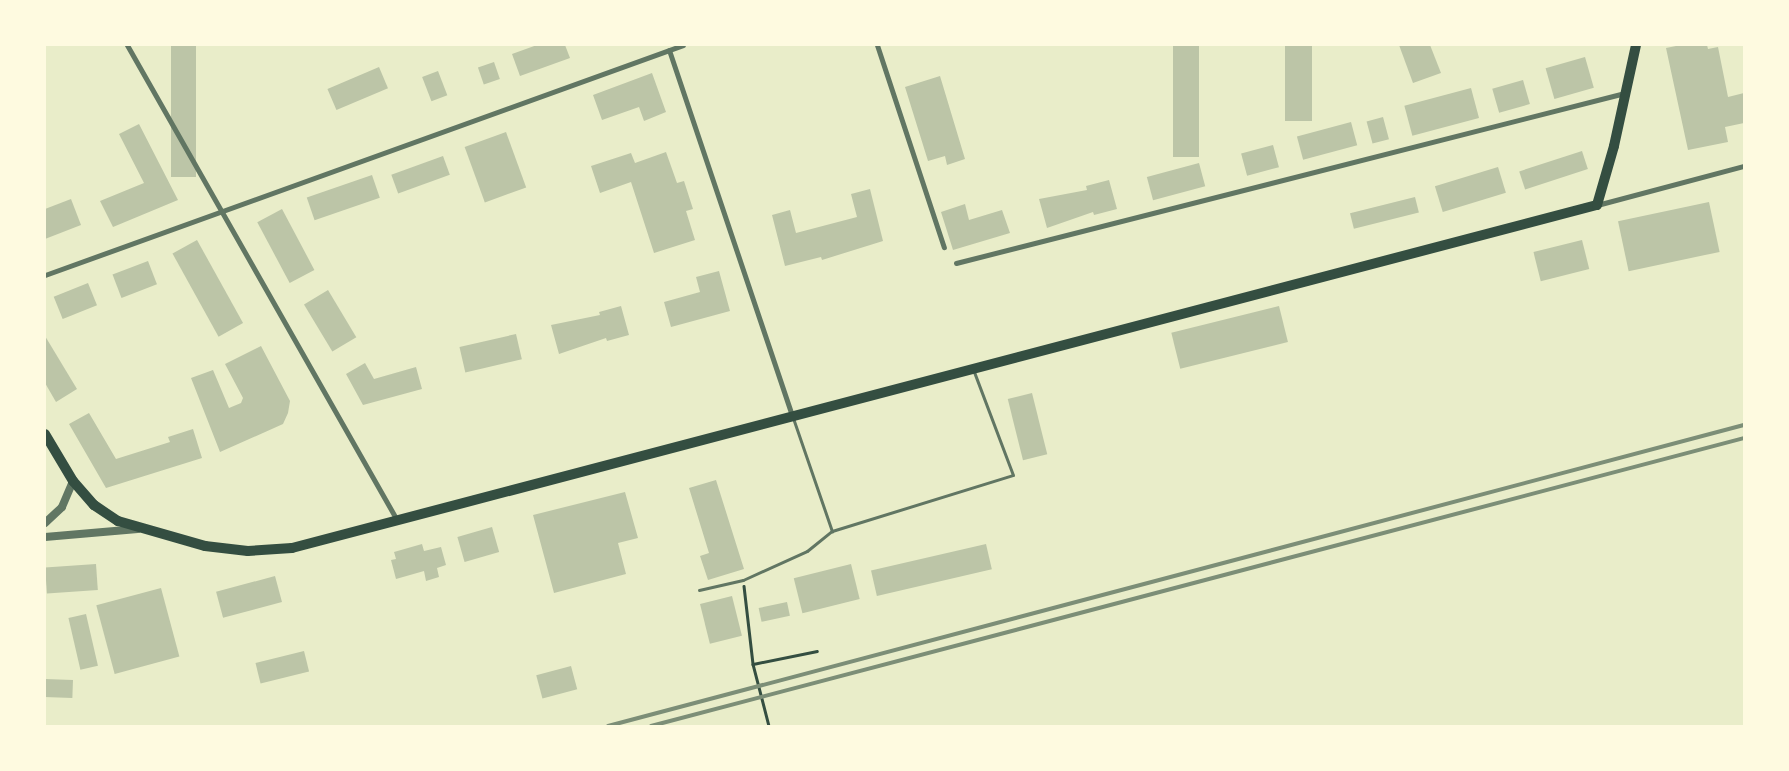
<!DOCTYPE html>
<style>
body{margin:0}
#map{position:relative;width:1789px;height:771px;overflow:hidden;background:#e9edc9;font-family:"Source Serif 4",serif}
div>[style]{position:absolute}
.building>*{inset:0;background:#bcc5a7;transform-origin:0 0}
.path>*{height:2.5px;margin:-1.25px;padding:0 1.25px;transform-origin:1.25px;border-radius:1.25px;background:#344e41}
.service>*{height:3px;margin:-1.5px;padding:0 1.5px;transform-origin:1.5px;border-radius:1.5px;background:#617663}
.minor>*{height:5px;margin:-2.5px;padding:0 2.5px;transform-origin:2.5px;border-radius:2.5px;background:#617663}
.tertiary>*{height:8px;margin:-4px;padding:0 4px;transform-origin:4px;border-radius:4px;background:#617663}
.primary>*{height:10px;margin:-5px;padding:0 5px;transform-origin:5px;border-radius:5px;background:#344e41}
.rail>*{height:4px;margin:-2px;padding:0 2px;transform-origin:2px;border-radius:2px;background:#7c8e77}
span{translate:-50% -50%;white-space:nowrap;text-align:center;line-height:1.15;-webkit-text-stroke:5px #fefae0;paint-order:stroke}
.frame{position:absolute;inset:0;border:46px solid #fefae0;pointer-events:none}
</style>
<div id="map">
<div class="building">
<div style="left:171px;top:45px;width:25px;height:132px"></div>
<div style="clip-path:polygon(537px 45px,565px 45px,570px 58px,520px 76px,512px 54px)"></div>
<div style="left:1173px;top:45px;width:26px;height:112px"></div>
<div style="left:1285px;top:45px;width:27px;height:76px"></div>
<div style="clip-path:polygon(1399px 45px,1430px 45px,1441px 73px,1413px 83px)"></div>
<div style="clip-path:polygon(1681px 45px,1707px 45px,1708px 49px,1718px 47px,1728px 97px,1744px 93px,1744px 123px,1725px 127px,1728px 142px,1688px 150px,1666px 48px)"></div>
<div style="left:1585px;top:57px;width:32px;height:41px;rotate:74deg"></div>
<div style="left:494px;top:62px;width:18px;height:17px;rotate:71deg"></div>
<div style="left:379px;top:67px;width:23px;height:56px;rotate:67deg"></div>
<div style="left:438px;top:71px;width:26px;height:17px;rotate:69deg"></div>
<div style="clip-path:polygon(652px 73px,666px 112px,644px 121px,639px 107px,602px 120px,593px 95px)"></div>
<div style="clip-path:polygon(940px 76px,965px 159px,947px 165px,945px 156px,928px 161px,905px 87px)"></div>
<div style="left:1523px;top:80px;width:25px;height:32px;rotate:74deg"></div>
<div style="left:1471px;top:88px;width:31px;height:69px;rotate:75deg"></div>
<div style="left:1383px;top:117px;width:23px;height:17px;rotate:75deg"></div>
<div style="left:1351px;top:122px;width:24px;height:56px;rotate:75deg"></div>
<div style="clip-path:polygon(139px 124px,178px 200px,113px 227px,100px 201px,144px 183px,119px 134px)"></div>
<div style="left:506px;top:132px;width:59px;height:44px;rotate:70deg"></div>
<div style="left:1273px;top:145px;width:23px;height:33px;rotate:75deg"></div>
<div style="left:1582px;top:151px;width:19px;height:66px;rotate:72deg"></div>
<div style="clip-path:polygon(666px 152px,677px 183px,684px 181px,693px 209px,686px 211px,695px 240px,654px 253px,631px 182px,600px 193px,591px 166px,631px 153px,635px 163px)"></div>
<div style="left:443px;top:156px;width:20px;height:55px;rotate:70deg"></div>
<div style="left:1199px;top:163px;width:24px;height:54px;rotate:75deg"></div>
<div style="left:1498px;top:167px;width:27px;height:66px;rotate:73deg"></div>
<div style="left:372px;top:175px;width:24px;height:69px;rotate:71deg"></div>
<div style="clip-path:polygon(1109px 180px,1117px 209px,1094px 215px,1093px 212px,1047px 228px,1039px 199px,1087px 190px,1086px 186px)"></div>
<div style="clip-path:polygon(870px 189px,883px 241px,822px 260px,821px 257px,785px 266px,772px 215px,790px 210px,796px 233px,857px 217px,851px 194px)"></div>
<div style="left:1415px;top:197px;width:16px;height:67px;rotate:76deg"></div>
<div style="clip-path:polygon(71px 199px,81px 225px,45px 239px,45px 209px)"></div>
<div style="left:1709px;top:202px;width:51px;height:93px;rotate:78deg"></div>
<div style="clip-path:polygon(965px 204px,969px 220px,1002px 210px,1010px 233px,953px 250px,941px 212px)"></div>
<div style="left:282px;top:209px;width:69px;height:28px;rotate:62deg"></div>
<div style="left:197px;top:240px;width:95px;height:28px;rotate:61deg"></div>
<div style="left:1582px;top:240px;width:30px;height:50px;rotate:76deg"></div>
<div style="left:148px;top:261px;width:25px;height:38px;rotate:69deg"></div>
<div style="clip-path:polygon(719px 271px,730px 311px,671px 327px,664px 302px,700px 292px,696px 277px)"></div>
<div style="left:88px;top:283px;width:24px;height:37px;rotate:68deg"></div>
<div style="left:328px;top:290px;width:55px;height:28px;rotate:59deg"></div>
<div style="clip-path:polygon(621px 306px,629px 335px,607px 341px,606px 338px,559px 354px,551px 325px,600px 315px,599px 312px)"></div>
<div style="left:1279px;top:306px;width:37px;height:111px;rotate:76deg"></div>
<div style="left:516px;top:334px;width:26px;height:58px;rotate:77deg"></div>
<div style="clip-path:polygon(45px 336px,77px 389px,56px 402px,45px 383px)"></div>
<div style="clip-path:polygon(261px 346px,290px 401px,288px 413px,283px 424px,220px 452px,191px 378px,213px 370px,229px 408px,241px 403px,243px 398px,225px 364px)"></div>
<div style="clip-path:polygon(365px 363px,374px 379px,416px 367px,422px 389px,363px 405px,346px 374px)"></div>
<div style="left:1032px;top:393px;width:63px;height:25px;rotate:76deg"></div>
<div style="clip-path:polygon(89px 413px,116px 459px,170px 442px,168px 437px,193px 429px,202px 458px,106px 488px,69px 424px)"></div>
<div style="clip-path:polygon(716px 480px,744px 569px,708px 580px,700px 556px,709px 553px,689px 488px)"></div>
<div style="clip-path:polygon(625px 492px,638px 538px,618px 543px,626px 574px,554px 593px,533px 515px)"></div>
<div style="left:492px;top:527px;width:26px;height:36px;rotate:74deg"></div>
<div style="clip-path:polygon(422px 544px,424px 551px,441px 547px,446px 565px,437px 568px,439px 577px,426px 581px,424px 571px,396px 579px,391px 560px,396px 559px,394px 552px)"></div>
<div style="left:986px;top:544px;width:26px;height:118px;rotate:77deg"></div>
<div style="left:96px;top:564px;width:26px;height:51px;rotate:86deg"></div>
<div style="left:851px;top:564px;width:36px;height:59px;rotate:76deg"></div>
<div style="left:275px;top:576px;width:27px;height:61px;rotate:75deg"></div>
<div style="left:161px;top:588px;width:71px;height:67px;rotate:75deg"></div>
<div style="left:732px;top:596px;width:41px;height:33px;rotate:76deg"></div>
<div style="left:787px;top:602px;width:14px;height:29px;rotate:78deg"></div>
<div style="left:86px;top:614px;width:53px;height:18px;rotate:77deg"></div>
<div style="left:304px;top:651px;width:21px;height:50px;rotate:76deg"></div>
<div style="left:571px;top:666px;width:24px;height:36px;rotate:75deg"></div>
<div style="left:45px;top:679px;width:28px;height:18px;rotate:2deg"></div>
</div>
<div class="path">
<div style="left:744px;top:586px;width:79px;rotate:83.4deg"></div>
<div style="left:753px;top:664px;width:64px;rotate:75.5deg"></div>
<div style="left:753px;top:664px;width:65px;rotate:-11.5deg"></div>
</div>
<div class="service">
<div style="left:793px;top:418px;width:120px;rotate:71deg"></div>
<div style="left:699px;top:590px;width:45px;rotate:-12.8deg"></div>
<div style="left:743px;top:580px;width:70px;rotate:-24.4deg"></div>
<div style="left:807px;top:551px;width:32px;rotate:-39deg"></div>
<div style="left:832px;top:531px;width:189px;rotate:-17.2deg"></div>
<div style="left:1013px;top:475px;width:110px;rotate:-110.7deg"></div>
</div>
<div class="minor">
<div style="left:127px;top:45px;width:546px;rotate:60.39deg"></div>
<div style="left:877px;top:45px;width:213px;rotate:71.7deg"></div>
<div style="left:669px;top:50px;width:386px;rotate:71.4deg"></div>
<div style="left:1597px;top:205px;width:152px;rotate:-14.9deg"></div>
<div style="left:956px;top:263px;width:690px;rotate:-14.26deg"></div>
<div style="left:45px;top:275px;width:678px;rotate:-19.82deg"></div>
</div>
<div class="tertiary">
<div style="left:45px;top:523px;width:23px;rotate:-43deg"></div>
<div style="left:62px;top:507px;width:28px;rotate:-67deg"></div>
<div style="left:45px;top:537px;width:93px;rotate:-4.9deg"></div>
</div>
<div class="primary">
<div style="left:45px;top:434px;width:55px;rotate:59.2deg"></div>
<div style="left:73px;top:481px;width:32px;rotate:49deg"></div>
<div style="left:94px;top:505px;width:29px;rotate:34deg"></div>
<div style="left:118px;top:521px;width:91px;rotate:16deg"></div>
<div style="left:205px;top:546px;width:43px;rotate:6.6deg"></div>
<div style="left:248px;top:551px;width:44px;rotate:-3.9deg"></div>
<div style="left:292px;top:548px;width:1349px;rotate:-14.73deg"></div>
<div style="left:1597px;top:205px;width:61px;rotate:-73.9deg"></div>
<div style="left:1614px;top:146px;width:103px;rotate:-77.7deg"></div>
</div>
<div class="rail">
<div style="left:608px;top:726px;width:1175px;rotate:-14.84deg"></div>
<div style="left:651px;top:726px;width:1130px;rotate:-14.76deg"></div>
</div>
<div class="frame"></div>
</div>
